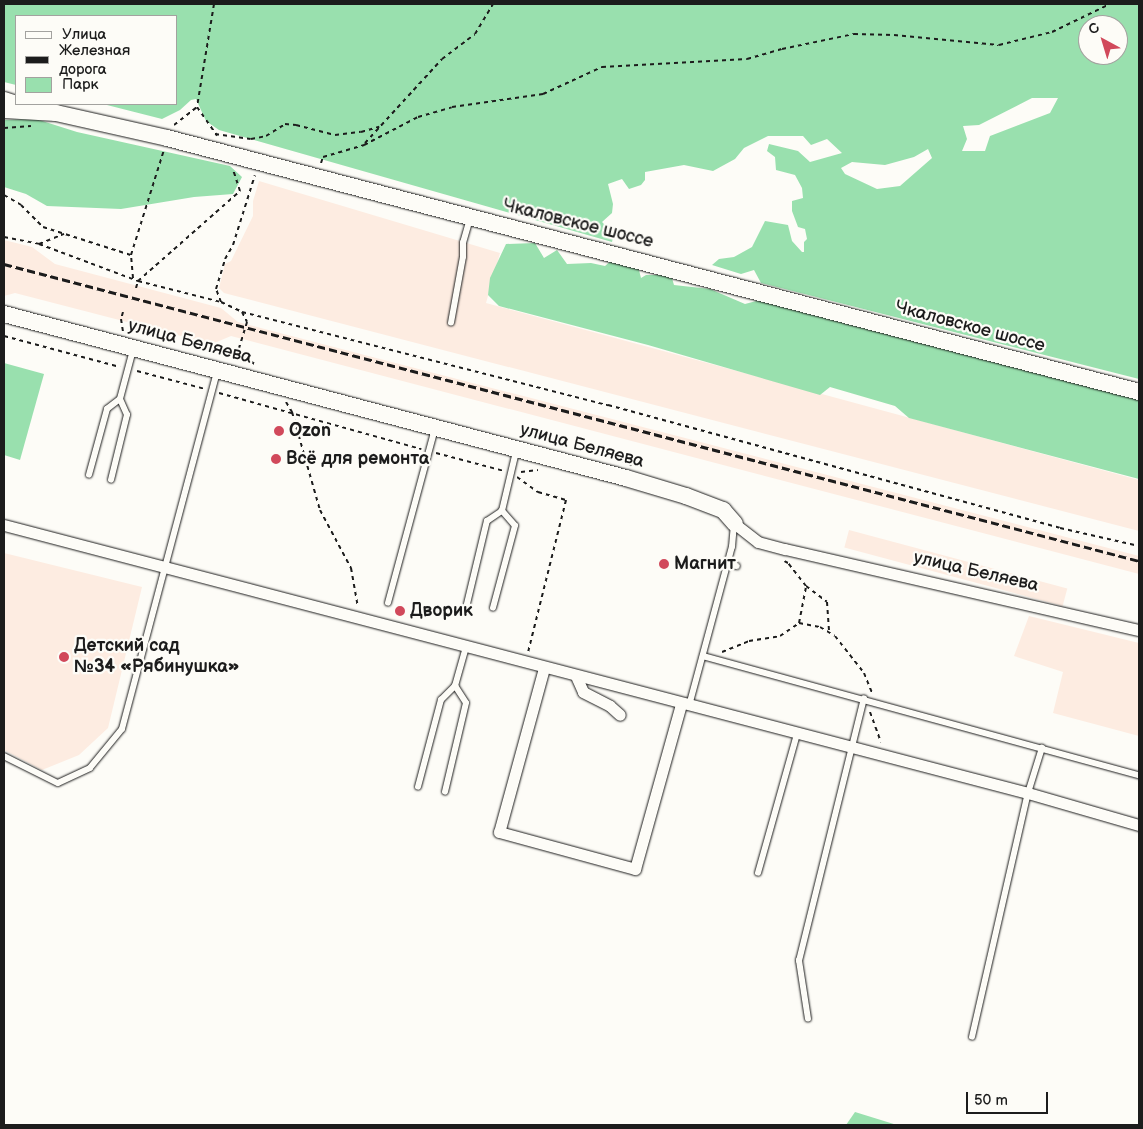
<!DOCTYPE html>
<meta charset="utf-8">
<style>
body{margin:0}
#map{position:relative;width:1143px;height:1129px;overflow:hidden;background:#fdfcf7;font-family:"Balsamiq Sans",sans-serif}
div>[style]{position:absolute}
.built>*{inset:0;background:#fdece1;transform-origin:0 0}
.green>*{inset:0;background:#99e0ae}
.path>*{height:2px;margin-top:-1px;transform-origin:0;background:repeating-linear-gradient(90deg,#1c1c1c 0 4px,transparent 0 8px)}
.roads{filter:drop-shadow(0 0 1px #1c1c1c) drop-shadow(0 0 1px #1c1c1c)}
.lane>*{height:5.5px;margin:-2.75px;padding:0 2.75px;transform-origin:2.75px;border-radius:2.75px;background:#fdfcf7}
.street>*{height:11px;margin:-5.5px;padding:0 5.5px;transform-origin:5.5px;border-radius:5.5px;background:#fdfcf7}
.secondary>*{height:16px;margin:-8px;padding:0 8px;transform-origin:8px;border-radius:8px;background:#fdfcf7}
.rail>*{height:3px;margin-top:-1.5px;transform-origin:0;background:repeating-linear-gradient(90deg,#1c1c1c 0 8px,transparent 0 12px)}
.dots>*{width:14px;height:14px;translate:-50% -50%;box-sizing:border-box;border:2px solid #fdfcf7;border-radius:50%}
span{translate:-50% -50%;white-space:nowrap;text-align:center;line-height:1.15;-webkit-text-stroke:4.5px #fdfcf7;paint-order:stroke}
.street-label{font-size:18px;color:#1c1c1c}
.poi-label{font-size:18px;color:#1c1c1c;font-weight:700}
.left{translate:0 -50%;text-align:left}
.frame{position:absolute;inset:0;border:5px solid #1c1c1c;pointer-events:none}
.legend{position:absolute;left:15px;top:15px;width:162px;height:90px;box-sizing:border-box;background:#fdfcf7;border:1px solid #a3a29f;margin:0;padding:6px 9px;list-style:none;font-size:15px;color:#1c1c1c}
.legend li{display:flex;align-items:center;gap:10px;height:25px}
.legend b{width:25px;border:1px solid #a3a29f}
.north{position:absolute;left:1078px;top:15px;width:50px;height:50px;box-sizing:border-box;background:#fdfcf7;border:1px solid #a3a29f;border-radius:50%;rotate:321deg;font-size:14px;font-weight:700;line-height:20px;text-align:center;color:#1c1c1c}
.north::after{content:'';display:block;margin:auto;width:18px;height:22px;background:#d1495b;clip-path:polygon(50% 0,100% 100%,50% 72%,0 100%)}
.scale{position:absolute;left:966px;top:1092px;width:82px;height:22px;box-sizing:border-box;border:2px solid #1c1c1c;border-top:0;padding-left:6px;font-size:15px;line-height:18px;white-space:nowrap;color:#1c1c1c;-webkit-text-stroke:4px #fdfcf7;paint-order:stroke}
</style>
<div id="map">
<div class="built">
<div style="clip-path:polygon(259px 181px,500px 253px,486px 303px,1139px 480px,1139px 531px,224px 293px,219px 288px,225px 264px,231px 261px,253px 216px,253px 201px)"></div>
<div style="clip-path:polygon(4px 240px,32px 247px,55px 264px,221px 308px,238px 322px,1139px 556px,1139px 574px,231px 336px,212px 344px,15px 293px,4px 296px)"></div>
<div style="left:849px;top:530px;width:226px;height:18px;rotate:15deg"></div>
<div style="clip-path:polygon(4px 553px,142px 587px,108px 728px,79px 755px,42px 770px,4px 750px)"></div>
<div style="clip-path:polygon(1029px 616px,1139px 643px,1139px 736px,1053px 713px,1063px 672px,1014px 656px)"></div>
</div>
<div class="green">
<div style="clip-path:polygon(evenodd,4px 4px,1139px 4px,1139px 379px,761px 283px,754px 270px,741px 274px,712px 265px,719px 259px,734px 257px,752px 247px,765px 221px,788px 225px,792px 241px,802px 252px,804px 252px,804px 242px,807px 239px,805px 229px,798px 227px,792px 211px,792px 201px,803px 198px,802px 188px,795px 175px,776px 170px,775px 157px,767px 151px,769px 144px,798px 151px,810px 162px,842px 153px,827px 139px,811px 145px,803px 136px,768px 136px,744px 148px,735px 159px,713px 171px,684px 165px,645px 172px,645px 180px,641px 185px,629px 189px,622px 179px,608px 184px,613px 204px,612px 213px,602px 222px,614px 234px,612px 242px,219px 130px,206px 121px,196px 99px,191px 100px,180px 110px,162px 119px,103px 104px,176px 104px,176px 16px,16px 16px,16px 85px,4px 82px,4px 4px,1088px 25px,1118px 25px,1118px 55px,1088px 55px,1088px 25px,4px 4px,1032px 98px,1058px 98px,1050px 113px,990px 136px,985px 151px,962px 151px,967px 139px,963px 126px,979px 125px,1032px 98px,4px 4px,928px 149px,932px 158px,900px 186px,877px 189px,845px 174px,841px 168px,852px 162px,885px 165px,914px 157px,928px 149px)"></div>
<div style="clip-path:polygon(36px 119px,77px 132px,230px 166px,242px 177px,233px 194px,194px 197px,121px 209px,47px 206px,26px 194px,4px 187px,4px 120px)"></div>
<div style="clip-path:polygon(535px 243px,544px 258px,557px 250px,567px 264px,591px 263px,605px 266px,613px 259px,638px 266px,641px 278px,646px 275px,671px 275px,674px 285px,710px 289px,745px 304px,764px 299px,1139px 399px,1139px 479px,909px 418px,895px 406px,830px 387px,820px 395px,648px 345px,499px 306px,488px 295px,490px 278px,506px 244px)"></div>
<div style="clip-path:polygon(4px 363px,44px 374px,20px 460px,4px 455px)"></div>
<div style="clip-path:polygon(855px 1112px,897px 1125px,846px 1125px)"></div>
</div>
<div class="path">
<div style="left:214px;top:4px;width:104px;rotate:99.4deg"></div>
<div style="left:197px;top:107px;width:35px;rotate:55deg"></div>
<div style="left:174px;top:125px;width:29px;rotate:-38deg"></div>
<div style="left:4px;top:128px;width:27px;rotate:-4deg"></div>
<div style="left:215px;top:134px;width:36px;rotate:8deg"></div>
<div style="left:251px;top:139px;width:15px;rotate:-11deg"></div>
<div style="left:266px;top:136px;width:22px;rotate:-32deg"></div>
<div style="left:285px;top:124px;width:11px;rotate:5deg"></div>
<div style="left:296px;top:125px;width:40px;rotate:14.4deg"></div>
<div style="left:335px;top:135px;width:26px;rotate:-7deg"></div>
<div style="left:361px;top:132px;width:19px;rotate:-16deg"></div>
<div style="left:365px;top:143px;width:114px;rotate:-47.5deg"></div>
<div style="left:442px;top:59px;width:41px;rotate:-37.1deg"></div>
<div style="left:475px;top:34px;width:35px;rotate:-59deg"></div>
<div style="left:321px;top:163px;width:6px;rotate:-72deg"></div>
<div style="left:323px;top:157px;width:43px;rotate:-16.3deg"></div>
<div style="left:364px;top:145px;width:61px;rotate:-27.4deg"></div>
<div style="left:418px;top:117px;width:35px;rotate:-16deg"></div>
<div style="left:452px;top:107px;width:92px;rotate:-8.1deg"></div>
<div style="left:543px;top:94px;width:65px;rotate:-24.6deg"></div>
<div style="left:602px;top:67px;width:145px;rotate:-3.2deg"></div>
<div style="left:747px;top:59px;width:36px;rotate:-16deg"></div>
<div style="left:782px;top:49px;width:74px;rotate:-11.8deg"></div>
<div style="left:854px;top:34px;width:40px;rotate:1.4deg"></div>
<div style="left:894px;top:35px;width:105px;rotate:5.4deg"></div>
<div style="left:999px;top:45px;width:55px;rotate:-13.8deg"></div>
<div style="left:1052px;top:32px;width:64px;rotate:-25.8deg"></div>
<div style="left:4px;top:195px;width:20px;rotate:30deg"></div>
<div style="left:21px;top:205px;width:31px;rotate:45deg"></div>
<div style="left:43px;top:227px;width:92px;rotate:17.7deg"></div>
<div style="left:4px;top:237px;width:36px;rotate:11deg"></div>
<div style="left:39px;top:244px;width:106px;rotate:20.5deg"></div>
<div style="left:138px;top:281px;width:86px;rotate:14.2deg"></div>
<div style="left:221px;top:302px;width:23px;rotate:25deg"></div>
<div style="left:242px;top:312px;width:11px;rotate:63deg"></div>
<div style="left:247px;top:322px;width:31px;rotate:107deg"></div>
<div style="left:238px;top:352px;width:22px;rotate:36deg"></div>
<div style="left:39px;top:244px;width:27px;rotate:-22deg"></div>
<div style="left:133px;top:278px;width:23px;rotate:-95deg"></div>
<div style="left:131px;top:255px;width:110px;rotate:-72.6deg"></div>
<div style="left:136px;top:288px;width:7px;rotate:-74deg"></div>
<div style="left:138px;top:281px;width:136px;rotate:-41.4deg"></div>
<div style="left:240px;top:191px;width:23px;rotate:-108deg"></div>
<div style="left:221px;top:302px;width:14px;rotate:-111deg"></div>
<div style="left:216px;top:289px;width:31px;rotate:-73deg"></div>
<div style="left:225px;top:259px;width:16px;rotate:-60deg"></div>
<div style="left:233px;top:245px;width:73px;rotate:-72.6deg"></div>
<div style="left:123px;top:312px;width:7px;rotate:106deg"></div>
<div style="left:121px;top:319px;width:13px;rotate:81deg"></div>
<div style="left:242px;top:312px;width:378px;rotate:14.3deg"></div>
<div style="left:608px;top:405px;width:468px;rotate:15.2deg"></div>
<div style="left:1060px;top:528px;width:81px;rotate:12.8deg"></div>
<div style="left:4px;top:336px;width:120px;rotate:15deg"></div>
<div style="left:137px;top:371px;width:70px;rotate:14.8deg"></div>
<div style="left:219px;top:393px;width:210px;rotate:15.5deg"></div>
<div style="left:286px;top:402px;width:12px;rotate:59deg"></div>
<div style="left:292px;top:412px;width:102px;rotate:74.1deg"></div>
<div style="left:320px;top:510px;width:66px;rotate:61.9deg"></div>
<div style="left:351px;top:568px;width:39px;rotate:80deg"></div>
<div style="left:436px;top:453px;width:70px;rotate:14.8deg"></div>
<div style="left:613px;top:458px;width:19px;rotate:18deg"></div>
<div style="left:631px;top:464px;width:2px;rotate:117deg"></div>
<div style="left:521px;top:472px;width:17px;rotate:-7deg"></div>
<div style="left:517px;top:477px;width:26px;rotate:36deg"></div>
<div style="left:538px;top:492px;width:29px;rotate:16deg"></div>
<div style="left:566px;top:500px;width:157px;rotate:104deg"></div>
<div style="left:806px;top:586px;width:26px;rotate:37deg"></div>
<div style="left:827px;top:602px;width:31px;rotate:86deg"></div>
<div style="left:799px;top:623px;width:21px;rotate:11deg"></div>
<div style="left:820px;top:627px;width:17px;rotate:31deg"></div>
<div style="left:835px;top:636px;width:47px;rotate:51.9deg"></div>
<div style="left:864px;top:673px;width:22px;rotate:68deg"></div>
<div style="left:722px;top:652px;width:29px;rotate:-22deg"></div>
<div style="left:749px;top:641px;width:31px;rotate:-9deg"></div>
<div style="left:780px;top:636px;width:23px;rotate:-34deg"></div>
<div style="left:799px;top:623px;width:38px;rotate:-79deg"></div>
<div style="left:806px;top:586px;width:29px;rotate:-128deg"></div>
<div style="left:788px;top:563px;width:4px;rotate:-153deg"></div>
<div style="left:870px;top:712px;width:32px;rotate:70deg"></div>
</div>
<div class="roads">
<div class="lane">
<div style="left:451px;top:323px;width:67px;rotate:-79.7deg"></div>
<div style="left:463px;top:257px;width:14px;rotate:-90deg"></div>
<div style="left:463px;top:243px;width:26px;rotate:-74deg"></div>
<div style="left:89px;top:475px;width:68px;rotate:-74.7deg"></div>
<div style="left:107px;top:409px;width:16px;rotate:-38deg"></div>
<div style="left:111px;top:480px;width:67px;rotate:-76.2deg"></div>
<div style="left:127px;top:415px;width:17px;rotate:-114deg"></div>
<div style="left:120px;top:399px;width:51px;rotate:-75.1deg"></div>
<div style="left:728px;top:564px;width:9px;rotate:13deg"></div>
<div style="left:388px;top:603px;width:180px;rotate:-74.9deg"></div>
<div style="left:467px;top:604px;width:85px;rotate:-76.5deg"></div>
<div style="left:487px;top:521px;width:18px;rotate:-34deg"></div>
<div style="left:493px;top:608px;width:85px;rotate:-75deg"></div>
<div style="left:515px;top:526px;width:20px;rotate:-131deg"></div>
<div style="left:502px;top:511px;width:61px;rotate:-76.7deg"></div>
<div style="left:703px;top:656px;width:452px;rotate:15.3deg"></div>
<div style="left:689px;top:706px;width:165px;rotate:-74.9deg"></div>
<div style="left:732px;top:547px;width:21px;rotate:-85deg"></div>
<div style="left:4px;top:756px;width:60px;rotate:26.6deg"></div>
<div style="left:58px;top:783px;width:35px;rotate:-25deg"></div>
<div style="left:90px;top:768px;width:50px;rotate:-50.6deg"></div>
<div style="left:122px;top:729px;width:370px;rotate:-75.1deg"></div>
<div style="left:418px;top:787px;width:90px;rotate:-75.2deg"></div>
<div style="left:441px;top:700px;width:20px;rotate:-45deg"></div>
<div style="left:455px;top:686px;width:41px;rotate:-74.2deg"></div>
<div style="left:445px;top:792px;width:91px;rotate:-76.7deg"></div>
<div style="left:466px;top:703px;width:20px;rotate:-123deg"></div>
<div style="left:758px;top:873px;width:144px;rotate:-74.3deg"></div>
<div style="left:808px;top:1019px;width:59px;rotate:-98.8deg"></div>
<div style="left:799px;top:961px;width:270px;rotate:-76.1deg"></div>
<div style="left:972px;top:1037px;width:250px;rotate:-77.1deg"></div>
<div style="left:1028px;top:793px;width:47px;rotate:-72.7deg"></div>
</div>
<div class="street">
<div style="left:4px;top:97px;width:13px;rotate:18deg"></div>
<div style="left:735px;top:524px;width:29px;rotate:38deg"></div>
<div style="left:758px;top:542px;width:28px;rotate:15deg"></div>
<div style="left:785px;top:549px;width:363px;rotate:12.9deg"></div>
<div style="left:4px;top:525px;width:1058px;rotate:14.67deg"></div>
<div style="left:1028px;top:793px;width:116px;rotate:16.1deg"></div>
<div style="left:544px;top:668px;width:170px;rotate:105.3deg"></div>
<div style="left:499px;top:832px;width:141px;rotate:15.2deg"></div>
<div style="left:635px;top:869px;width:171px;rotate:-74.4deg"></div>
<div style="left:576px;top:676px;width:17px;rotate:66deg"></div>
<div style="left:583px;top:692px;width:30px;rotate:27deg"></div>
<div style="left:610px;top:706px;width:13px;rotate:42deg"></div>
</div>
<div class="secondary">
<div style="left:4px;top:110px;width:52px;rotate:3.3deg"></div>
<div style="left:56px;top:113px;width:114px;rotate:12.7deg"></div>
<div style="left:167px;top:138px;width:1005px;rotate:14.64deg"></div>
<div style="left:4px;top:314px;width:643px;rotate:14.77deg"></div>
<div style="left:626px;top:478px;width:63px;rotate:16.7deg"></div>
<div style="left:686px;top:496px;width:40px;rotate:21deg"></div>
<div style="left:723px;top:510px;width:18px;rotate:49deg"></div>
</div>
</div>
<div class="rail">
<div style="left:4px;top:264px;width:1173px;rotate:14.66deg"></div>
</div>
<div class="dots">
<div style="left:279px;top:431px;background:#d1495b"></div>
<div style="left:276px;top:459px;background:#d1495b"></div>
<div style="left:664px;top:564px;background:#d1495b"></div>
<div style="left:400px;top:611px;background:#d1495b"></div>
<div style="left:64px;top:657px;background:#d1495b"></div>
</div>
<div class="street-label">
<span style="left:578px;top:224px;rotate:14deg">Чкаловское шоссе</span>
<span style="left:970px;top:327px;rotate:15deg">Чкаловское шоссе</span>
<span style="left:190px;top:342px;rotate:15deg">улица Беляева</span>
<span style="left:582px;top:446px;rotate:15deg">улица Беляева</span>
<span style="left:976px;top:572px;rotate:13deg">улица Беляева</span>
</div>
<div class="poi-label">
<span class="left" style="left:289px;top:431px">Ozon</span>
<span class="left" style="left:286px;top:459px">Всё для ремонта</span>
<span class="left" style="left:674px;top:564px">Магнит</span>
<span class="left" style="left:410px;top:611px">Дворик</span>
<span class="left" style="left:74px;top:657px">Детский сад<br>№34 «Рябинушка»</span>
</div>
<div class="frame"></div>
<ul class="legend">
<li><b style="height:6px;background:#fdfcf7"></b>Улица</li>
<li><b style="height:6px;background:#1c1c1c"></b>Железная дорога</li>
<li><b style="height:14px;background:#99e0ae"></b>Парк</li>
</ul>
<div class="north">С</div>
<div class="scale">50 m</div>
</div>
